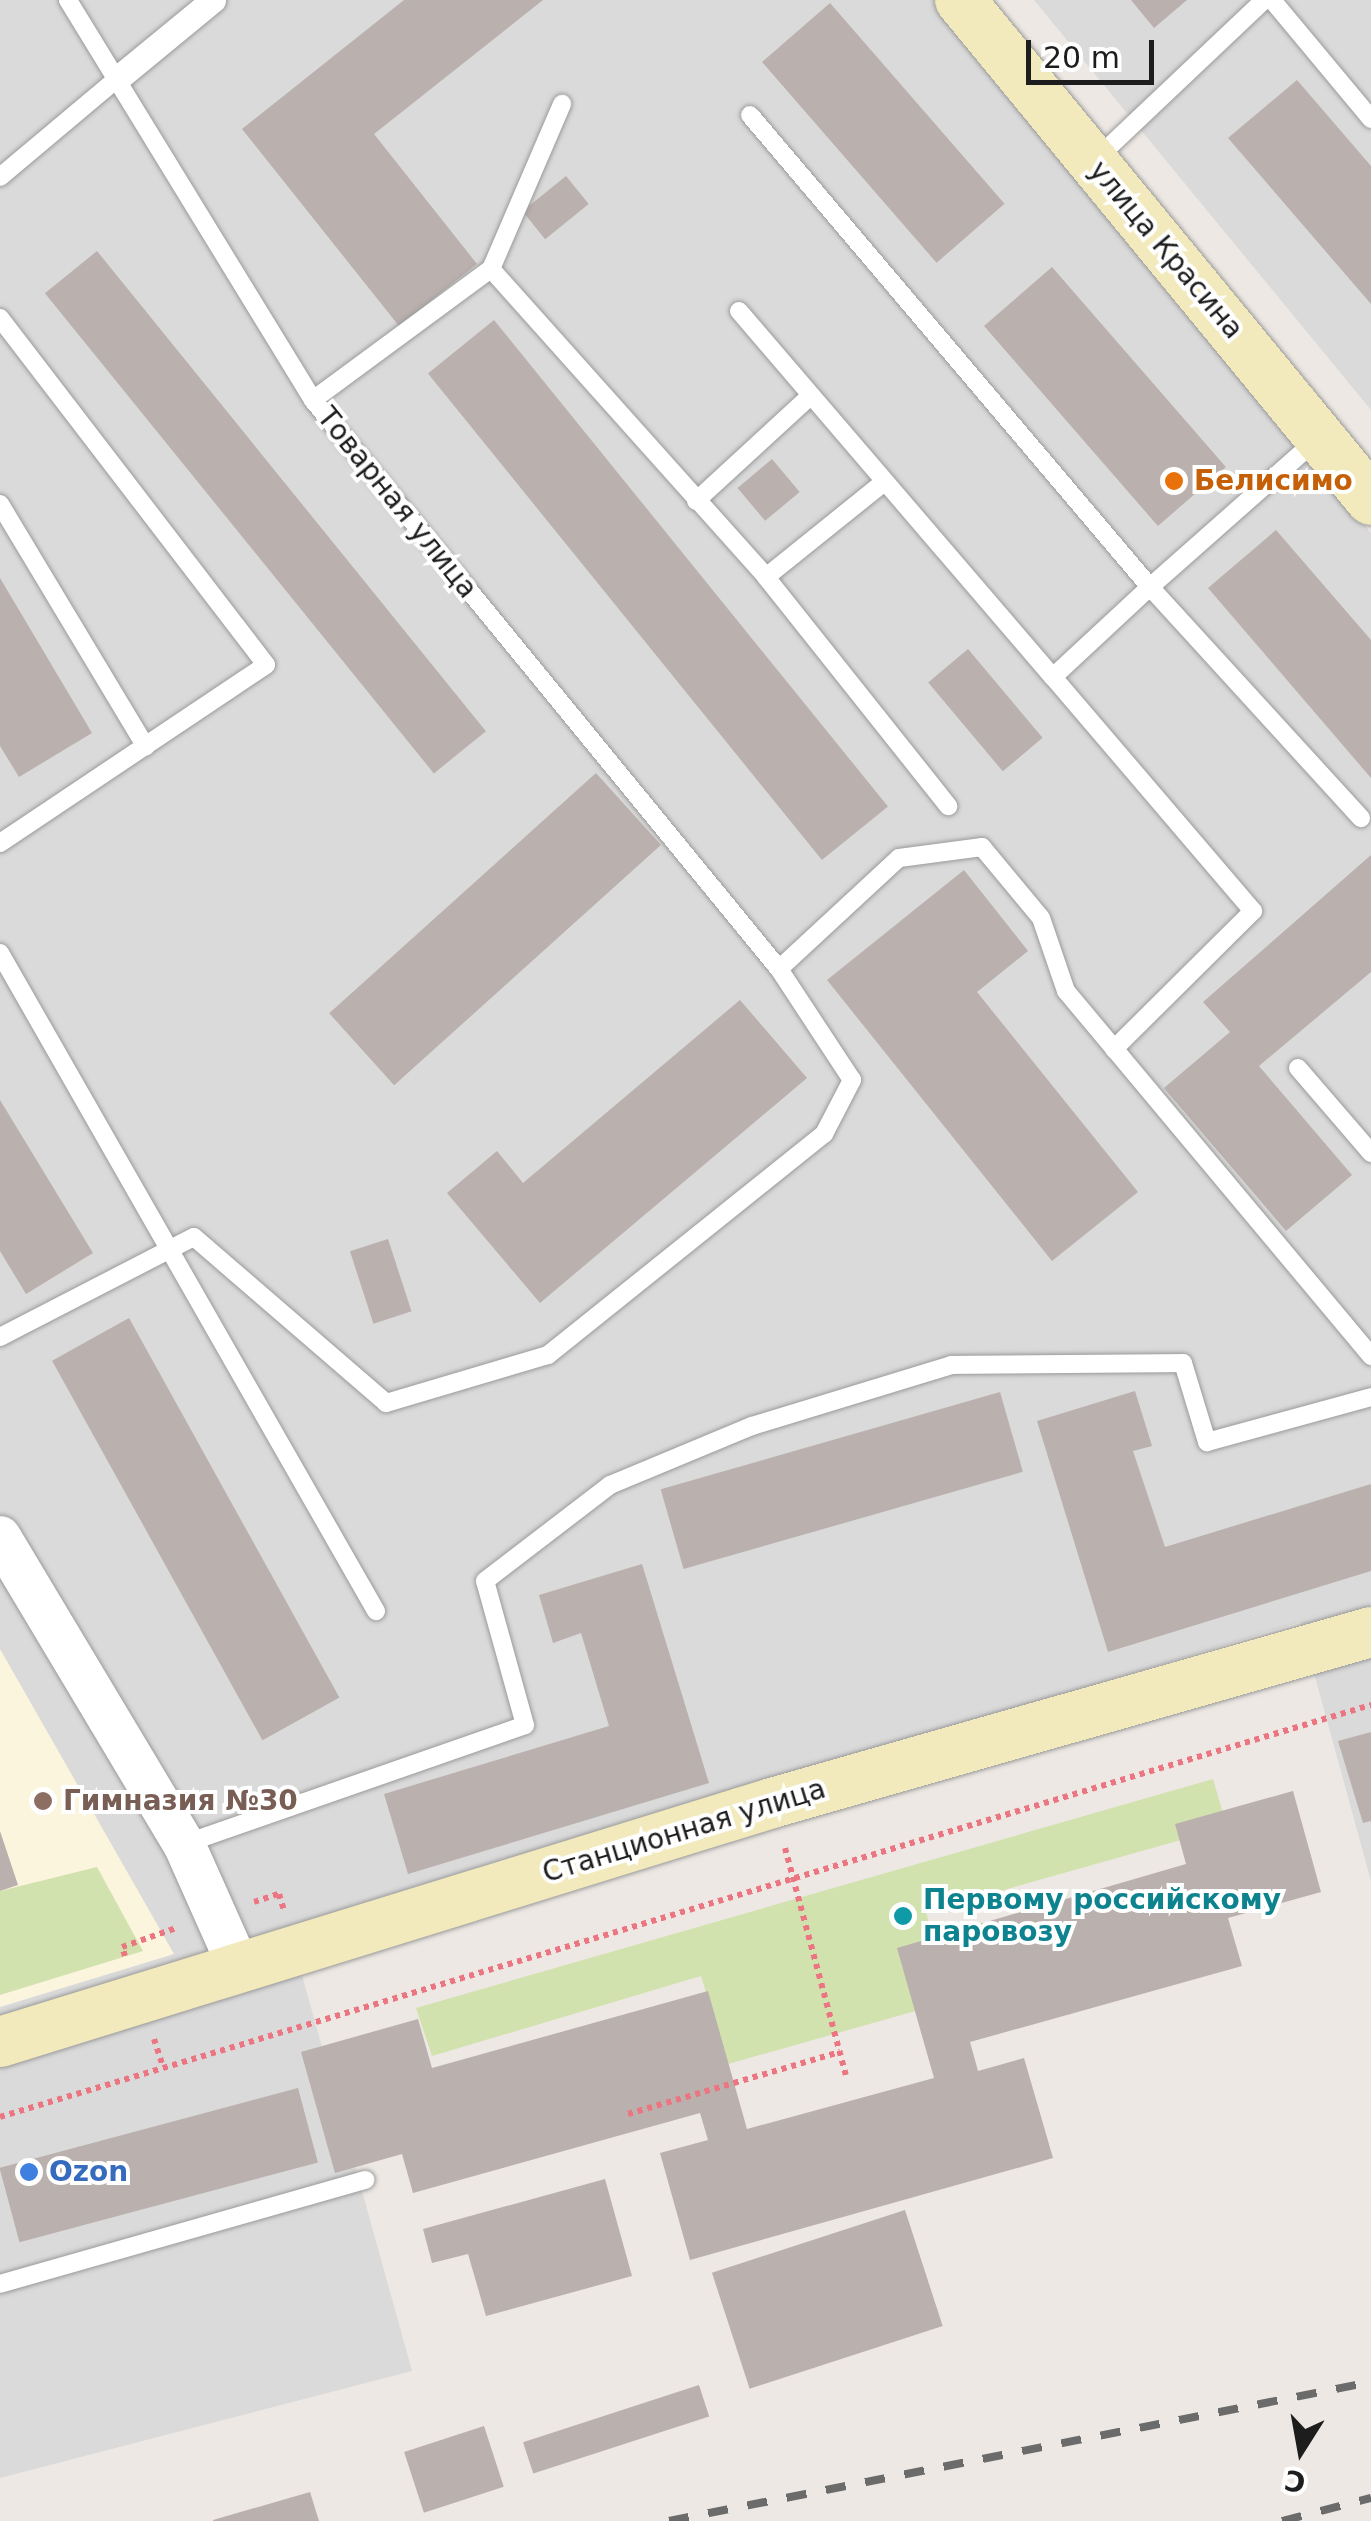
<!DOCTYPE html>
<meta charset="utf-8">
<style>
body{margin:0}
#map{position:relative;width:1371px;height:2521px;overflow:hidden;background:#ede8e3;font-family:"DejaVu Sans",sans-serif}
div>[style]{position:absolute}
.residential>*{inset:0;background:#dadada}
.education>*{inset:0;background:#fbf5de}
.grass>*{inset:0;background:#d2e2ae}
.building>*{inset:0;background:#bab0ad;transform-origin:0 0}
.path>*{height:6px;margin-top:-3px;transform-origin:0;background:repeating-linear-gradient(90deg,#eb7681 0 5px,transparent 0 10px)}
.roads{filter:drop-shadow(0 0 2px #9a9a9a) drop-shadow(0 0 2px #9a9a9a)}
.service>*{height:18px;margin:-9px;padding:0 9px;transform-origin:9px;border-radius:9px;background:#fff}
.pedestrian>*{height:25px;margin:-12.5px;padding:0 12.5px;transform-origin:12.5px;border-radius:12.5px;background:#fff}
.tertiary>*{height:42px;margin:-21px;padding:0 21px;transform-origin:21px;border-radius:21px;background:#fff}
.secondary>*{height:50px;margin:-25px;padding:0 25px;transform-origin:25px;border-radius:25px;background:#f2eabc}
.rail>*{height:8px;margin-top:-4px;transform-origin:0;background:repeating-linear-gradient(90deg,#6b6b6b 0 20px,transparent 0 40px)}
.dots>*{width:28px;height:28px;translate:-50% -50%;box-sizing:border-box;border:5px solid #fff;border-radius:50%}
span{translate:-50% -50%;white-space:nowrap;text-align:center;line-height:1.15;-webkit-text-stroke:8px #fff;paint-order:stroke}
.street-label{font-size:28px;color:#1d1d1d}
.food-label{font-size:28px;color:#c56008;font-weight:700}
.left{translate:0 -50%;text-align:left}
.education-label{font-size:28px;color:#785e54;font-weight:700}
.culture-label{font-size:28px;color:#0d838f;font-weight:700}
.shop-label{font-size:28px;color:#366cbe;font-weight:700}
.north{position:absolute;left:1251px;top:2401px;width:100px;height:100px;-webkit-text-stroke:8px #fff;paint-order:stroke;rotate:191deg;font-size:28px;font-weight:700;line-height:40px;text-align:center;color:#1d1d1d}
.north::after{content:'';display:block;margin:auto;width:35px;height:45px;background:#1d1d1d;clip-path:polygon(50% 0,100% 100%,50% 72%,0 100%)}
.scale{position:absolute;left:1026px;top:40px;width:128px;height:45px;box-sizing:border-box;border:5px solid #1d1d1d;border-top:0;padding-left:12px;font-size:30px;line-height:35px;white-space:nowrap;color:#1d1d1d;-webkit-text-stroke:8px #fff;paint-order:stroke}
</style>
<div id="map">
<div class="residential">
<div style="clip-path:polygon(0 0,936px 0,1371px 533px,1371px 1881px,1300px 1622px,290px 1932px,412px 2371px,0 2478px)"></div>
<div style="clip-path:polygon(1034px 0,1371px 0,1371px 410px)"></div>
</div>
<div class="education">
<div style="clip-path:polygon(0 1649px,174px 1954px,0 2007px)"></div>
</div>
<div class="grass">
<div style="clip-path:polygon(1213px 1779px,1227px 1827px,926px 1912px,951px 2001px,728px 2064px,701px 1976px,432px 2056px,416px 2008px)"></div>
<div style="clip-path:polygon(97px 1867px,143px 1951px,0 1995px,0 1891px)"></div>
</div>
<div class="building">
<div style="clip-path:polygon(404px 0,543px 0,374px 134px,477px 264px,399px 326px,242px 129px)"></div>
<div style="clip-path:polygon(1131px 0,1187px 0,1154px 28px)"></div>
<div style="left:830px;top:3px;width:266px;height:90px;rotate:49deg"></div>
<div style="clip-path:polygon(1297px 80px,1371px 166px,1371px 304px,1228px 138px)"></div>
<div style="left:566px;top:176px;width:36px;height:56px;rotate:51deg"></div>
<div style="left:97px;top:251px;width:618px;height:67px;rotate:51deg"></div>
<div style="left:1052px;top:267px;width:265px;height:90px;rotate:49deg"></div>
<div style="left:494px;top:320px;width:626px;height:85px;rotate:51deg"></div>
<div style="left:772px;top:459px;width:43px;height:45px;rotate:50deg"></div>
<div style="clip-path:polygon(1276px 530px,1371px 640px,1371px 778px,1208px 588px)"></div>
<div style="clip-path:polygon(0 578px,92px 733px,19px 777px,0 746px)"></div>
<div style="left:968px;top:649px;width:116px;height:52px;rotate:50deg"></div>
<div style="left:596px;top:773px;width:97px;height:359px;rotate:48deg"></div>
<div style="clip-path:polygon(1371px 855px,1371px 972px,1259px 1066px,1352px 1175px,1286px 1231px,1164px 1088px,1230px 1032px,1203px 1002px)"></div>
<div style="clip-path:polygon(964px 870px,1028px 951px,977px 992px,1138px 1192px,1052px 1261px,827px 980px)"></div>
<div style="clip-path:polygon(740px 1000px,807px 1078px,540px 1303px,447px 1193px,497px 1151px,523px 1183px)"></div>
<div style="clip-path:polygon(0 1100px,93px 1253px,26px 1294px,0 1251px)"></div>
<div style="left:388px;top:1239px;width:76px;height:40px;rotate:72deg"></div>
<div style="left:129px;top:1318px;width:434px;height:88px;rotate:61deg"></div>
<div style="clip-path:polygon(1135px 1391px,1152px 1446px,1133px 1451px,1165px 1547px,1371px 1484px,1371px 1571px,1108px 1652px,1037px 1421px)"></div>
<div style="left:1000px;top:1392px;width:83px;height:353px;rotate:74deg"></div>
<div style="clip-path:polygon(642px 1564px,709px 1783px,408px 1874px,384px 1794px,609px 1726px,581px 1633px,553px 1643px,539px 1595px)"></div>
<div style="clip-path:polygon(1371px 1732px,1371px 1821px,1363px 1823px,1338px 1741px)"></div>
<div style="clip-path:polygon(1293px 1791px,1321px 1892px,1228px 1918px,1242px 1966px,970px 2042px,978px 2071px,1024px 2058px,1053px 2158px,690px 2260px,660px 2153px,708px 2140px,700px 2113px,413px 2193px,402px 2154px,335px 2173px,301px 2052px,418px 2019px,432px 2068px,708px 1991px,747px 2129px,934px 2078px,897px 1948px,1186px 1864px,1175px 1824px)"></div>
<div style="clip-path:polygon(0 1831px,18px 1885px,0 1891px)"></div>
<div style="left:298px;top:2088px;width:77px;height:309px;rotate:75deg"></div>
<div style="clip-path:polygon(605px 2179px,632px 2276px,486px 2316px,468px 2254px,432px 2263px,423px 2229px)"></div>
<div style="left:905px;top:2210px;width:122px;height:203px;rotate:72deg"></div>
<div style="left:699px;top:2385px;width:33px;height:185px;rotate:72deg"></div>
<div style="left:484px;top:2426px;width:64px;height:84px;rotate:72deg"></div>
<div style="clip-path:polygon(310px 2492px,319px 2521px,213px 2521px,213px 2520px)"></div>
</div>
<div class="path">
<div style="left:785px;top:1848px;width:235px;rotate:75deg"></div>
<div style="left:254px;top:1902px;width:26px;rotate:-18deg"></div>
<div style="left:279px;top:1894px;width:17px;rotate:73deg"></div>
<div style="left:125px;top:1956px;width:9px;rotate:-108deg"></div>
<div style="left:122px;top:1947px;width:57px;rotate:-19.4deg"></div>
<div style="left:154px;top:2039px;width:28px;rotate:72deg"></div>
<div style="left:628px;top:2114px;width:221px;rotate:-16.3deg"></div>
<div style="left:0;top:2117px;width:1432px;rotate:-16.73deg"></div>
</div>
<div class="roads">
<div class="service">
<div style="left:1272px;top:0;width:155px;rotate:50.2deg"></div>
<div style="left:750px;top:115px;width:619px;rotate:49.72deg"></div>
<div style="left:1150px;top:587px;width:222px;rotate:-41.5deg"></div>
<div style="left:1094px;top:161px;width:234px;rotate:-43.4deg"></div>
<div style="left:0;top:177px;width:154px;rotate:-40deg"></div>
<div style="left:491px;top:269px;width:413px;rotate:48.2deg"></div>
<div style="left:766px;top:577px;width:293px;rotate:51.5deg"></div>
<div style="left:739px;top:311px;width:482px;rotate:49.4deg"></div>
<div style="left:1053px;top:677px;width:132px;rotate:-42.9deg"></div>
<div style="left:1150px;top:587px;width:313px;rotate:47.6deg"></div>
<div style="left:0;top:318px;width:437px;rotate:52.5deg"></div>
<div style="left:266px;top:665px;width:320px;rotate:146.2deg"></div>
<div style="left:313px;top:400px;width:221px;rotate:-36.4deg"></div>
<div style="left:491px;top:269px;width:180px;rotate:-66.7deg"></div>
<div style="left:696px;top:501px;width:152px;rotate:-42.6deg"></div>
<div style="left:0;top:504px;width:283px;rotate:59deg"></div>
<div style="left:766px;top:577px;width:151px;rotate:-38.8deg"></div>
<div style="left:1053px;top:677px;width:308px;rotate:49.5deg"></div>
<div style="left:1253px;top:911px;width:196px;rotate:135.2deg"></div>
<div style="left:0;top:953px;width:758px;rotate:60.26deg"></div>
<div style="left:779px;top:969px;width:163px;rotate:-42.8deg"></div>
<div style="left:899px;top:858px;width:84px;rotate:-7.5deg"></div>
<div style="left:982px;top:847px;width:92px;rotate:50.3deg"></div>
<div style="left:1041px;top:918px;width:77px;rotate:71.1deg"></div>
<div style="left:1066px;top:991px;width:476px;rotate:50.1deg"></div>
<div style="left:1298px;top:1068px;width:112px;rotate:49.3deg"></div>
<div style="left:0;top:1337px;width:218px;rotate:-27.3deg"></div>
<div style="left:194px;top:1237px;width:254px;rotate:40.8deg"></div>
<div style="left:386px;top:1403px;width:169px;rotate:-16.5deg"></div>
<div style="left:548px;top:1355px;width:354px;rotate:-38.7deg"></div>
<div style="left:824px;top:1134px;width:61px;rotate:-62.6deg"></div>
<div style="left:852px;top:1080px;width:133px;rotate:-123.3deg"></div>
<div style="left:779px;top:969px;width:735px;rotate:-129.32deg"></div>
<div style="left:313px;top:400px;width:469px;rotate:-121.5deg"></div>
<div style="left:184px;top:1844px;width:361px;rotate:-19.2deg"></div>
<div style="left:525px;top:1725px;width:149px;rotate:-105.5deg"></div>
<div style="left:485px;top:1581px;width:158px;rotate:-37.5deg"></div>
<div style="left:610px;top:1485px;width:154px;rotate:-22.6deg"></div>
<div style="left:752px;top:1426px;width:208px;rotate:-17deg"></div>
<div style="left:951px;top:1365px;width:232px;rotate:-0.5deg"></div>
<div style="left:1183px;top:1363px;width:83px;rotate:73.1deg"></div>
<div style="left:1207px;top:1442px;width:170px;rotate:-15.3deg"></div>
<div style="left:0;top:2284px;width:380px;rotate:-15.9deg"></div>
</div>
<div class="pedestrian">
<div style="left:118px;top:78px;width:123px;rotate:-39.4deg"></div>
</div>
<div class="tertiary">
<div style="left:0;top:1537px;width:358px;rotate:59.1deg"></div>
<div style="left:184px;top:1844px;width:138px;rotate:66deg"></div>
</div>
<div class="secondary">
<div style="left:960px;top:0;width:647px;rotate:50.58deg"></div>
<div style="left:0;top:2042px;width:808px;rotate:-17.2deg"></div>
<div style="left:772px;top:1803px;width:623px;rotate:-15.93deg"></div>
</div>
</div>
<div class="rail">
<div style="left:669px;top:2521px;width:716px;rotate:-11.2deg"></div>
<div style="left:1282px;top:2521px;width:92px;rotate:-14.5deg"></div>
</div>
<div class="dots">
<div style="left:1174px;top:481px;background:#e8710a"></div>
<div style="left:43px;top:1801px;background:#8d6e63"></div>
<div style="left:903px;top:1916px;background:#0f9aa8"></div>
<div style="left:29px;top:2172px;background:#3f7fe0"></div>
</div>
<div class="street-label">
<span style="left:1166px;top:250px;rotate:50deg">улица Красина</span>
<span style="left:397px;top:503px;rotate:51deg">Товарная улица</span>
<span style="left:684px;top:1831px;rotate:-17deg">Станционная улица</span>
</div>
<div class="food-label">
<span class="left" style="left:1194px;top:481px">Белисимо</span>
</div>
<div class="education-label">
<span class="left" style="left:63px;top:1801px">Гимназия №30</span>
</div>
<div class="culture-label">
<span class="left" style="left:923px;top:1916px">Первому российскому<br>паровозу</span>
</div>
<div class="shop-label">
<span class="left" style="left:49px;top:2172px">Ozon</span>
</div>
<div class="north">С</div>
<div class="scale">20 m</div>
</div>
